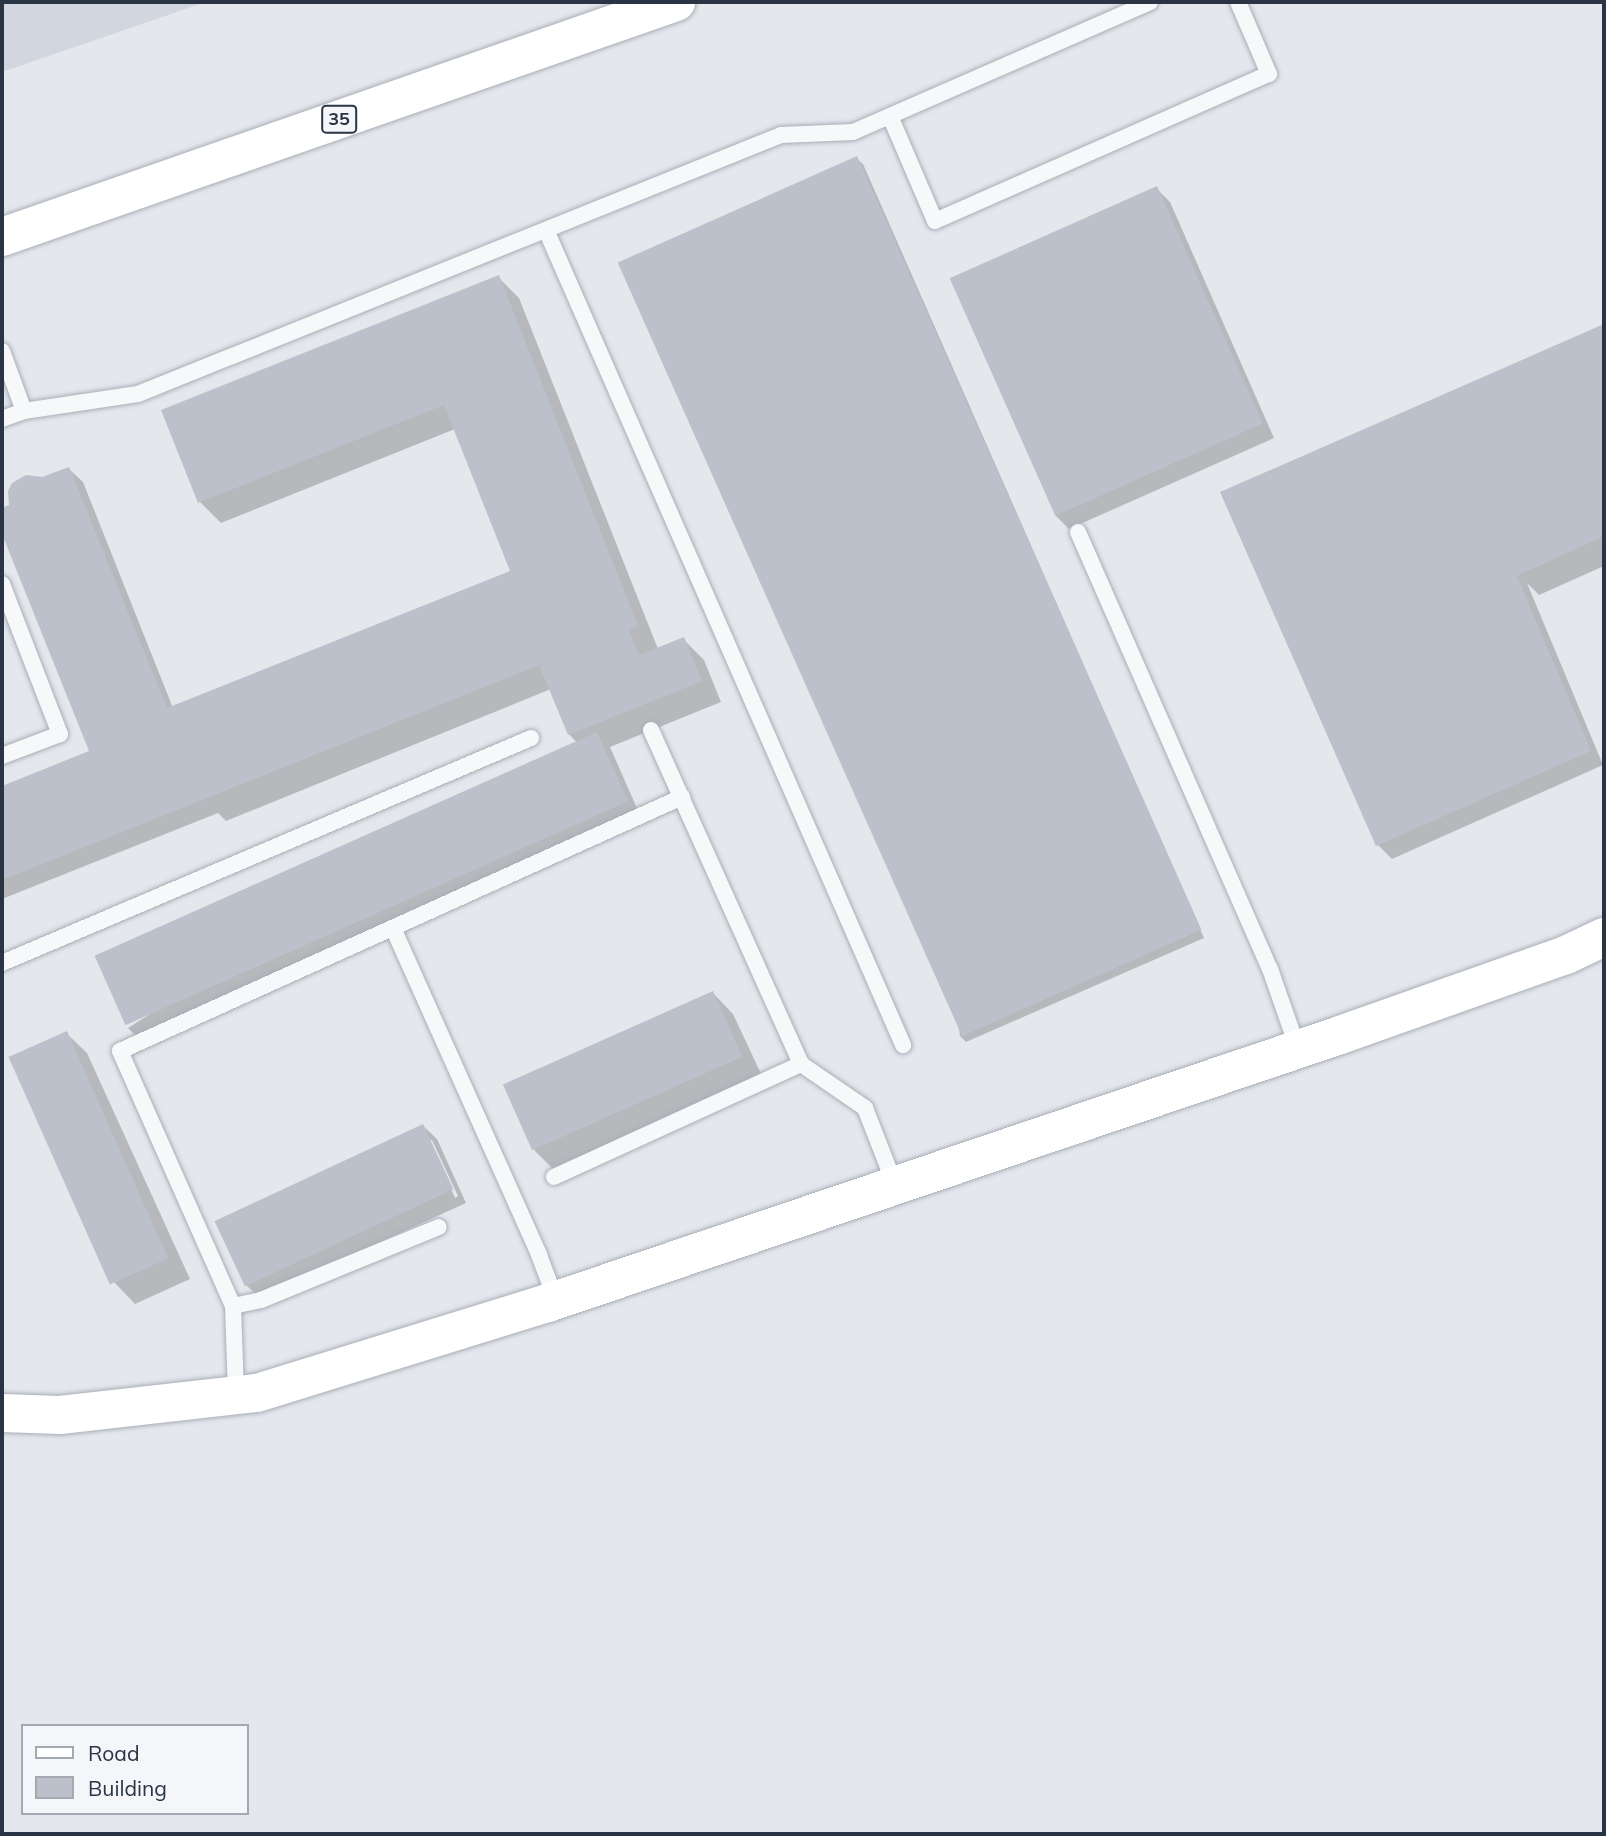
<!DOCTYPE html>
<style>
body{margin:0}
#map{position:relative;width:1606px;height:1836px;overflow:hidden;background:#e4e7ec;font-family:Mulish,sans-serif}
div>[style]{position:absolute}
.built>*{inset:0;background:#d2d6de}
.shadow>*{inset:0;background:#0003}
.building>*{inset:0;background:#bbc0ca;transform-origin:0 0}
.roads{filter:drop-shadow(0 0 2px #a9aeb7) drop-shadow(0 0 2px #a9aeb7)}
.lane>*{height:16px;margin:-8px;padding:0 8px;transform-origin:8px;border-radius:8px;background:#f7f8fa}
.secondary>*{height:38px;margin:-19px;padding:0 19px;transform-origin:19px;border-radius:19px;background:#fff}
.primary>*{height:38px;margin:-19px;padding:0 19px;transform-origin:19px;border-radius:19px;background:#fff}
span{translate:-50% -50%;white-space:nowrap;text-align:center;line-height:1.15;-webkit-text-stroke:5px #f4f6f9;paint-order:stroke}
.shield-label span{padding:2px 5px;background:#f4f6f9;border:2px solid;border-radius:5px;-webkit-text-stroke-width:0}
.shield-label{font-size:18px;color:#2b3445;font-weight:700}
.frame{position:absolute;inset:0;border:4px solid #2b3445;pointer-events:none}
.legend{position:absolute;left:21px;top:1724px;width:228px;height:91px;box-sizing:border-box;background:#f4f6f9;border:2px solid #a4a8b1;margin:0;padding:9px 12px;list-style:none;font-size:21px;color:#2b3445}
.legend li{display:flex;align-items:center;gap:14px;height:35px}
.legend b{width:35px;border:2px solid #a4a8b1}
</style>
<div id="map">
<div class="built">
<div style="clip-path:polygon(2px 2px,206px 2px,2px 72px)"></div>
</div>
<div class="shadow">
<div style="clip-path:polygon(856px 158px,863px 164px,1204px 938px,966px 1042px,960px 1036px)"></div>
<div style="clip-path:polygon(1156px 188px,1170px 202px,1274px 438px,1069px 529px,1055px 515px)"></div>
<div style="clip-path:polygon(498px 277px,519px 298px,658px 649px,683px 639px,704px 660px,721px 702px,610px 747px,640px 815px,142px 1042px,128px 1028px,577px 743px,569px 734px,551px 689px,226px 821px,218px 813px,2px 899px,2px 788px,91px 752px,2px 530px,2px 510px,11px 506px,42px 479px,69px 469px,83px 482px,173px 708px,512px 572px,455px 429px,221px 523px,200px 502px)"></div>
<div style="clip-path:polygon(1604px 326px,1604px 566px,1539px 595px,1527px 583px,1603px 765px,1392px 859px,1378px 845px,1222px 493px)"></div>
<div style="clip-path:polygon(713px 993px,733px 1014px,763px 1078px,556px 1172px,535px 1151px,506px 1088px)"></div>
<div style="clip-path:polygon(66px 1033px,87px 1053px,190px 1279px,135px 1304px,115px 1283px)"></div>
<div style="clip-path:polygon(evenodd,423px 1126px,437px 1139px,466px 1203px,259px 1297px,245px 1284px,423px 1126px,429px 1140px,432px 1140px,458px 1196px,455px 1198px,429px 1140px)"></div>
</div>
<div class="building">
<div style="left:857px;top:156px;width:847px;height:262px;rotate:66deg"></div>
<div style="left:1157px;top:186px;width:260px;height:227px;rotate:66deg"></div>
<div style="clip-path:polygon(499px 275px,638px 626px,629px 630px,639px 655px,684px 637px,702px 681px,568px 735px,539px 665px,2px 880px,2px 786px,89px 751px,2px 534px,2px 508px,9px 505px,8px 491px,12px 483px,26px 475px,42px 477px,69px 467px,167px 708px,510px 571px,444px 405px,198px 503px,161px 410px)"></div>
<div style="clip-path:polygon(1604px 324px,1604px 536px,1517px 576px,1591px 751px,1376px 846px,1220px 492px)"></div>
<div style="left:597px;top:732px;width:76px;height:550px;rotate:66deg"></div>
<div style="left:713px;top:991px;width:72px;height:230px;rotate:66deg"></div>
<div style="left:67px;top:1031px;width:249px;height:64px;rotate:66deg"></div>
<div style="left:423px;top:1124px;width:72px;height:230px;rotate:65deg"></div>
</div>
<div class="roads">
<div class="lane">
<div style="left:890px;top:116px;width:114px;rotate:66.8deg"></div>
<div style="left:935px;top:221px;width:365px;rotate:-23.8deg"></div>
<div style="left:1269px;top:74px;width:78px;rotate:-113.3deg"></div>
<div style="left:546px;top:230px;width:890px;rotate:66.34deg"></div>
<div style="left:2px;top:351px;width:64px;rotate:69.9deg"></div>
<div style="left:2px;top:419px;width:23px;rotate:-20deg"></div>
<div style="left:24px;top:411px;width:115px;rotate:-8.5deg"></div>
<div style="left:138px;top:394px;width:693px;rotate:-21.94deg"></div>
<div style="left:781px;top:135px;width:72px;rotate:-2.4deg"></div>
<div style="left:853px;top:132px;width:324px;rotate:-23.6deg"></div>
<div style="left:1078px;top:532px;width:477px;rotate:66.3deg"></div>
<div style="left:1270px;top:969px;width:85px;rotate:70.7deg"></div>
<div style="left:2px;top:584px;width:161px;rotate:68.9deg"></div>
<div style="left:60px;top:734px;width:62px;rotate:159.2deg"></div>
<div style="left:651px;top:730px;width:366px;rotate:65.8deg"></div>
<div style="left:801px;top:1064px;width:78px;rotate:34.5deg"></div>
<div style="left:865px;top:1108px;width:83px;rotate:68.7deg"></div>
<div style="left:393px;top:928px;width:358px;rotate:65.9deg"></div>
<div style="left:539px;top:1255px;width:48px;rotate:69.3deg"></div>
<div style="left:2px;top:963px;width:575px;rotate:-23.04deg"></div>
<div style="left:554px;top:1177px;width:272px;rotate:-24.6deg"></div>
<div style="left:233px;top:1306px;width:29px;rotate:-12deg"></div>
<div style="left:261px;top:1300px;width:192px;rotate:-22.3deg"></div>
<div style="left:236px;top:1395px;width:89px;rotate:-91.9deg"></div>
<div style="left:233px;top:1306px;width:279px;rotate:-113.9deg"></div>
<div style="left:120px;top:1051px;width:617px;rotate:-24.32deg"></div>
</div>
<div class="secondary">
<div style="left:2px;top:1413px;width:58px;rotate:2deg"></div>
<div style="left:60px;top:1415px;width:198px;rotate:-6.4deg"></div>
<div style="left:257px;top:1393px;width:305px;rotate:-17.2deg"></div>
<div style="left:548px;top:1303px;width:836px;rotate:-18.69deg"></div>
<div style="left:1340px;top:1035px;width:240px;rotate:-19.5deg"></div>
<div style="left:1566px;top:955px;width:42px;rotate:-25.3deg"></div>
</div>
<div class="primary">
<div style="left:2px;top:237px;width:714px;rotate:-19.22deg"></div>
</div>
</div>
<div class="shield-label">
<span style="left:339px;top:119px">35</span>
</div>
<div class="frame"></div>
<ul class="legend">
<li><b style="height:9px;background:#fff"></b>Road</li>
<li><b style="height:19px;background:#bbc0ca"></b>Building</li>
</ul>
</div>
